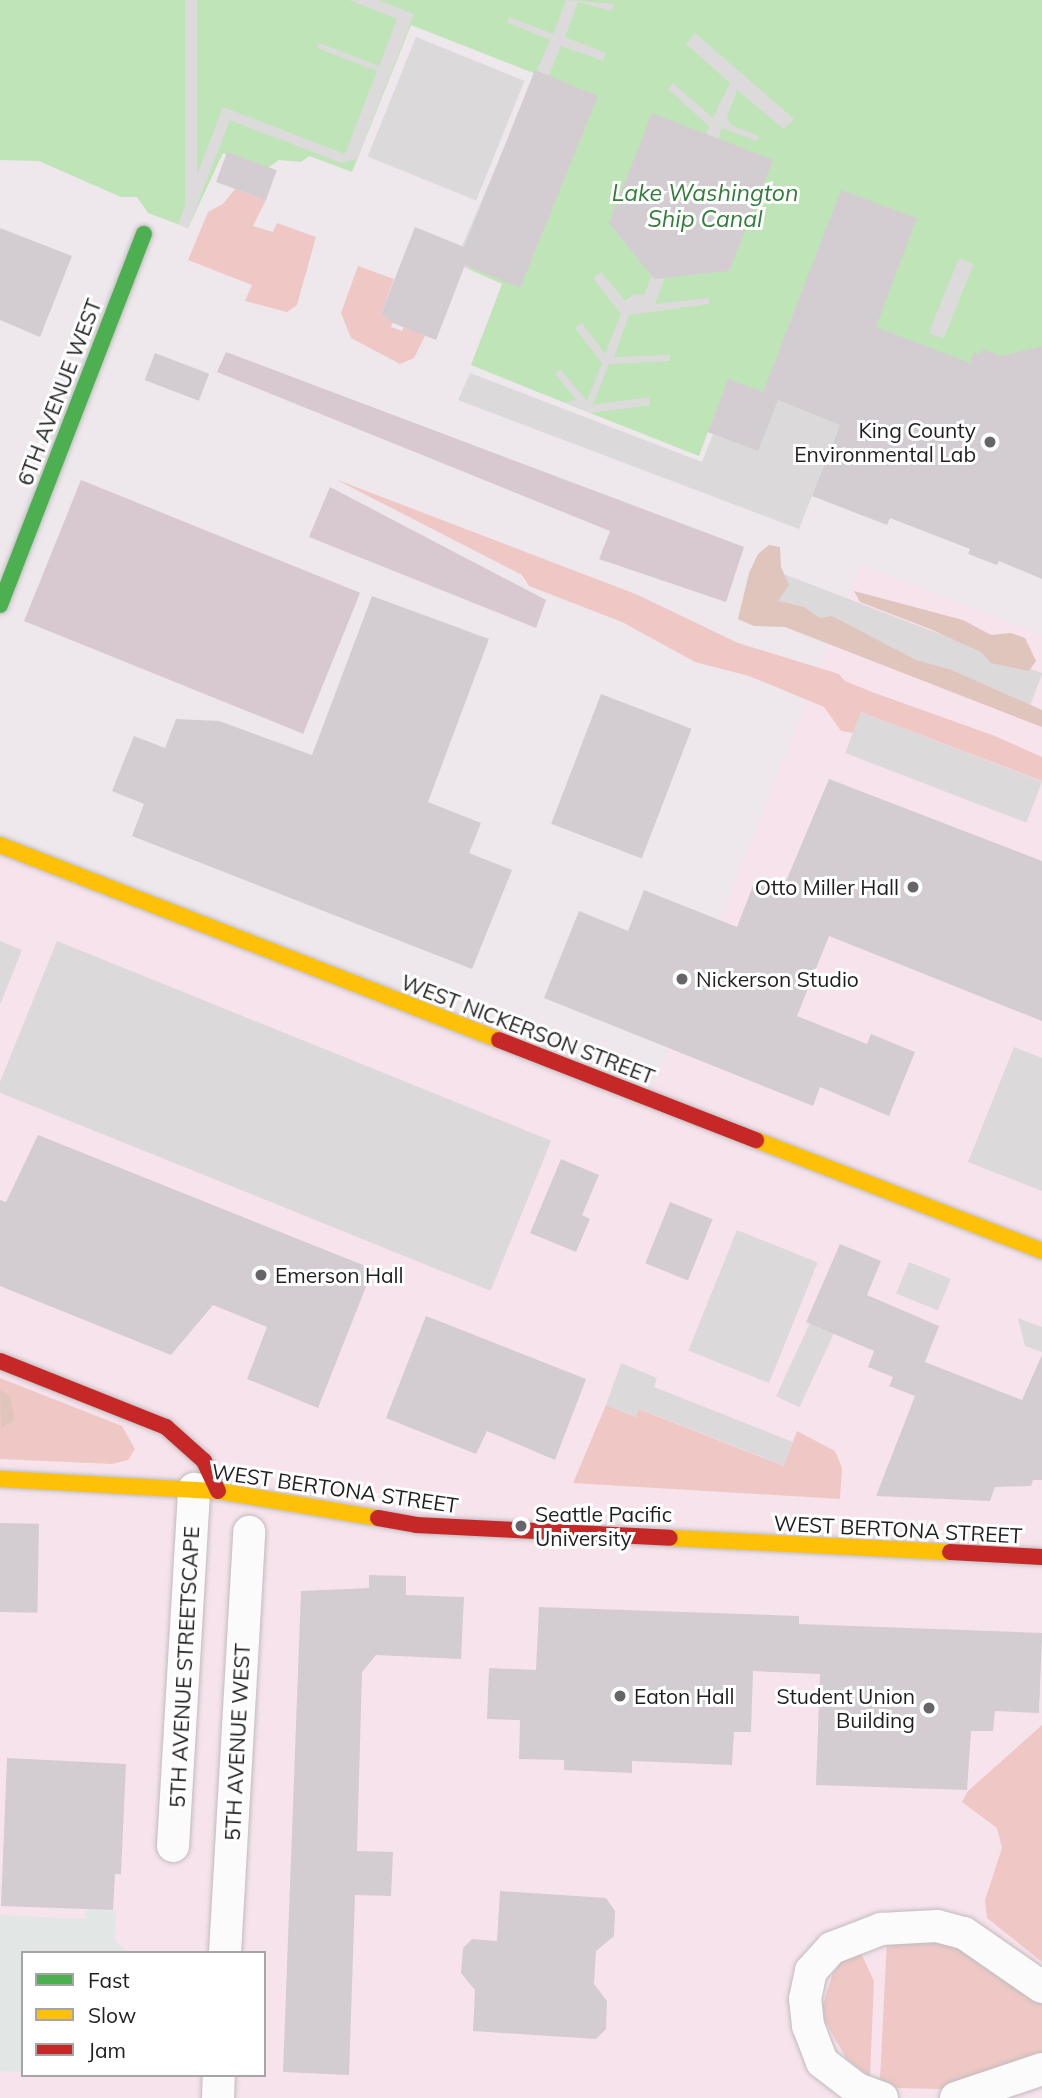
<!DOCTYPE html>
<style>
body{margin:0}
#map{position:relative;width:1042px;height:2098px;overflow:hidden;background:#eee7ec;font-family:Mulish,sans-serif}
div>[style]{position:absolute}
.education>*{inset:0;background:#f7e3ec}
.religious>*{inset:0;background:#dcd9db;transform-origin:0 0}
.construction>*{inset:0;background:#d8c8cf;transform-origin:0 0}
.grass>*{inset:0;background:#efc8c5}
.forest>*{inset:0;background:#e0c5bc}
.plaza>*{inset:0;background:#e2e7e6}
.water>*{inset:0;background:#bfe4b7}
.pier>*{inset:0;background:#dddadc;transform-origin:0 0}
.building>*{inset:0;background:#d3cdd2;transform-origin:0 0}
.roads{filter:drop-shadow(0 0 2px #bfbcbe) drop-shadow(0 0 2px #bfbcbe)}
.street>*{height:32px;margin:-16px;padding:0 16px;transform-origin:16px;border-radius:16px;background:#fcfbfc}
.fast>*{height:16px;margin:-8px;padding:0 8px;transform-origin:8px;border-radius:8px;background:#4caf50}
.slow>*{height:16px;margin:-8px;padding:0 8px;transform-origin:8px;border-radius:8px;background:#ffc107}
.jam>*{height:16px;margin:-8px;padding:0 8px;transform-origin:8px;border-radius:8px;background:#c62828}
.dots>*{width:19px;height:19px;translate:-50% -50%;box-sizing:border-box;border:4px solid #fff;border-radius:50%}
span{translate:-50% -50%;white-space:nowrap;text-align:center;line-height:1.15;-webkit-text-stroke:6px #fff;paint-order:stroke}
.street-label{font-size:21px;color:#1f1f1f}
.poi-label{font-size:21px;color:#1f1f1f}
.right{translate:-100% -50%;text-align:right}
.left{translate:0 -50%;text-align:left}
.water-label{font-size:23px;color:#307e39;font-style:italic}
.legend{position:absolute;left:21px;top:1951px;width:245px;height:126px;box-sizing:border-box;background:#fff;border:2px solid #a5a5a5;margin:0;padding:9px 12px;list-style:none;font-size:21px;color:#1f1f1f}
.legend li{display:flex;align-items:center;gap:14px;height:35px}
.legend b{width:35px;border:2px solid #a5a5a5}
</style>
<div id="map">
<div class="education">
<div style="clip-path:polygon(evenodd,861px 565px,1042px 635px,1042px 2098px,0 2098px,0 844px,648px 1099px,861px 565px,23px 1953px,264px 1953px,264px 2075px,23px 2075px,23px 1953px)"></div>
</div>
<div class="religious">
<div style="left:416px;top:37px;width:117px;height:129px;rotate:22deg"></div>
<div style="clip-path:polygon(470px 373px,702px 462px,713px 434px,778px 400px,840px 425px,799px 529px,458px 400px)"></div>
<div style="left:781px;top:573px;width:280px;height:44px;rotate:21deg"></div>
<div style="left:861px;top:712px;width:194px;height:44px;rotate:21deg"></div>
<div style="clip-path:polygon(0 941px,22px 950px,0 1005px)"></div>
<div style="left:57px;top:941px;width:533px;height:162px;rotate:22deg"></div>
<div style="clip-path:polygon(1014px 1047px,1042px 1058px,1042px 1191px,968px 1162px)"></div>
<div style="left:737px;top:1230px;width:87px;height:130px;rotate:22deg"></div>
<div style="left:909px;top:1262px;width:45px;height:34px;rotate:22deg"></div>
<div style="clip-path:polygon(1018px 1318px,1042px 1327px,1042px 1352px,1025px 1346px)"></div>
<div style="left:811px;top:1321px;width:26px;height:83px;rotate:25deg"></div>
<div style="clip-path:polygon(621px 1363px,657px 1378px,654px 1387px,793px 1442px,785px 1466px,640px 1409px,637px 1417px,606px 1405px)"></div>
</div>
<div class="construction">
<div style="clip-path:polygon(226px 352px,744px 547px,726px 602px,599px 559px,610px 531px,217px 372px)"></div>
<div style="left:81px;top:480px;width:301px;height:152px;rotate:22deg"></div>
<div style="clip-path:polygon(330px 487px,546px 600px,536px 628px,309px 537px)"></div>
</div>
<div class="grass">
<div style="clip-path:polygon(235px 189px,266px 200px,253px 226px,273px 232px,277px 223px,316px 237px,297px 305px,287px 312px,245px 301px,252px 285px,188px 260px,208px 212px,223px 204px)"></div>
<div style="clip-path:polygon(358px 266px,394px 279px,381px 314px,394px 319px,391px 327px,402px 331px,405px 325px,425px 336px,414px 358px,400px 364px,351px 338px,341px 313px)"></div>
<div style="clip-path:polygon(335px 479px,638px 595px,738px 643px,839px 674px,845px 681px,872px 692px,995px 736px,1042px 757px,1042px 781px,861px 712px,853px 733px,841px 731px,824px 707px,749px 676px,695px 662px,622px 622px,529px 586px,522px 575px)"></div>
<div style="clip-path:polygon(0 1378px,122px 1426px,135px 1449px,128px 1460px,112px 1464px,0 1459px)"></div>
<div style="clip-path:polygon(606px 1405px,636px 1417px,639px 1409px,784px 1466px,797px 1431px,835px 1451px,842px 1468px,840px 1499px,573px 1483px)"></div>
<div style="clip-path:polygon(1042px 1725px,1042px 1962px,987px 1918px,985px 1900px,1002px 1848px,997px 1828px,962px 1802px,968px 1791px)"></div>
<div style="clip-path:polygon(927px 1935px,968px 1948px,1042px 2004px,1042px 2057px,940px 2089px,898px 2088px,880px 2079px,887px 1939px)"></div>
<div style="clip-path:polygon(860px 1951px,874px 1981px,870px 2077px,846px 2058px,824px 2019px,823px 2004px,833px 1973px,845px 1957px)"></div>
</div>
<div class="forest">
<div style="clip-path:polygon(769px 545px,780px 547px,781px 567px,789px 585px,778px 601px,804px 607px,820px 618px,832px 616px,916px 660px,949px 669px,1042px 710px,1042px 727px,785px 627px,754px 626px,738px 619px,749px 573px,758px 554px)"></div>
<div style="clip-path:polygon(854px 591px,963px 620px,991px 635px,1011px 633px,1025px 638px,1036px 661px,1029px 671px,991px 663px,981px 652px,930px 629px,860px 602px)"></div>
<div style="clip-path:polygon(0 1390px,10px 1396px,15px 1420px,1px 1428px)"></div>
</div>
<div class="plaza">
<div style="clip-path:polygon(86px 1910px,116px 1911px,115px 1940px,128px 1953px,23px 1953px,23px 2072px,0 2071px,0 1915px,85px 1919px)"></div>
</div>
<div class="water">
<div style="clip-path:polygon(0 0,1042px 0,1042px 413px,840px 425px,778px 400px,758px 451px,708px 432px,699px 456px,590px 413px,471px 365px,502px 284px,455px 263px,536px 74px,411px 25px,352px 172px,309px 156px,301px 162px,279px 160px,266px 169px,223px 153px,188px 228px,148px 213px,137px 197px,121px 197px,39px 161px,0 160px)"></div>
</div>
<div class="pier">
<div style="left:185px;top:0;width:12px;height:207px"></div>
<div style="clip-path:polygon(349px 0,378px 0,414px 14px,357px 159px,341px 163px,230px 120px,188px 228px,178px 224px,223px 107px,345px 154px,377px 71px,317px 48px,319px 43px,379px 66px,397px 19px)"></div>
<div style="clip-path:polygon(566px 0,614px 4px,612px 11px,578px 2px,565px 37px,606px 53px,603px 61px,561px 46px,469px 269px,455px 263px,550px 40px,507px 22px,509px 17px,553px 34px)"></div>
<div style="clip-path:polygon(695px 33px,794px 119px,784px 129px,737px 90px,727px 118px,731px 125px,759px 136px,757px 141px,722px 128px,655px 304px,709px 298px,709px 304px,629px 315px,614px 357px,670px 355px,670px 361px,609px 364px,593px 405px,649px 397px,650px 405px,590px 413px,564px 402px,576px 400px,555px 374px,560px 369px,587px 401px,602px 363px,575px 328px,582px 323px,605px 354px,621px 314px,593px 278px,601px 272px,625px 301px,634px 294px,644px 295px,709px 126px,668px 89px,673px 83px,713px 118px,730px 83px,686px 44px)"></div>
<div style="left:959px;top:258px;width:16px;height:81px;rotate:22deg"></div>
</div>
<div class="building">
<div style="clip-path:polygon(535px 70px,598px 96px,520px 288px,465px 265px,436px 340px,393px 323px,381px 314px,415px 227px,464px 247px)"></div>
<div style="clip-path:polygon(652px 113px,773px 160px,729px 271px,654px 279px,609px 223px)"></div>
<div style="left:227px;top:152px;width:53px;height:32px;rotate:20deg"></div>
<div style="clip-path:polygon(841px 190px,917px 218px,876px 327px,970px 363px,974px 352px,980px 354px,982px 349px,1002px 356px,1042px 346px,1042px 579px,999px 561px,997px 565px,968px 554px,970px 549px,890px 518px,887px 525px,812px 496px,840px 425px,778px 400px,758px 451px,708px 432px,728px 379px,763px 392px)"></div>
<div style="clip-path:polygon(0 228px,72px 256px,40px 337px,0 320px)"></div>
<div style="left:155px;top:353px;width:58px;height:29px;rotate:21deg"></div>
<div style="clip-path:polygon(372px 596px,489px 639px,428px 802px,481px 823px,469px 853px,512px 870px,472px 969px,132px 836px,144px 804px,112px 791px,134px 736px,165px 748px,176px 719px,219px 721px,312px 755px)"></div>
<div style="left:601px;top:694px;width:97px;height:139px;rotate:21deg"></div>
<div style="clip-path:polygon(829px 779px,1042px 861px,1042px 1021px,829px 936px,797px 1016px,867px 1044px,871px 1034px,915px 1052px,889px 1116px,820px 1087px,813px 1106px,544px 998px,579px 911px,628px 931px,644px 890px,737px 927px,754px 883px,781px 893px)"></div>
<div style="clip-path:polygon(38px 1135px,373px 1269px,318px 1408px,247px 1379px,267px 1327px,213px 1305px,171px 1355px,0 1286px,0 1200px,6px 1202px)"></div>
<div style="clip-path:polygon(561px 1159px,599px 1175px,582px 1215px,590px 1219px,576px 1252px,530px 1233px)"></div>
<div style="left:670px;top:1202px;width:46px;height:66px;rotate:22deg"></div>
<div style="clip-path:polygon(840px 1244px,881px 1261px,867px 1295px,939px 1326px,925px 1362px,1022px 1400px,1042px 1355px,1042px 1480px,1033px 1480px,1031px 1486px,995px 1487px,990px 1501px,876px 1496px,915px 1396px,889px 1386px,893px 1377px,868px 1367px,874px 1351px,806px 1322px)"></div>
<div style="clip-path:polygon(426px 1316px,586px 1379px,555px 1460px,487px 1431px,476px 1454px,386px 1418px)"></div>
<div style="left:0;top:1523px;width:39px;height:89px;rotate:1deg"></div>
<div style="clip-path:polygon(369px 1575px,406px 1576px,406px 1595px,464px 1597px,461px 1659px,376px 1655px,362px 1672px,357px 1851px,393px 1852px,391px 1896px,355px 1895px,349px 2075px,283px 2072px,301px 1591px,369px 1588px)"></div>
<div style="clip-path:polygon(539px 1607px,799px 1616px,799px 1624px,1042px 1633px,1039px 1713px,995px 1711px,993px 1731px,971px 1731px,967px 1790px,816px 1785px,820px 1674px,753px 1671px,751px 1732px,734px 1732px,732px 1765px,632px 1761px,632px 1773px,564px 1770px,564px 1760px,519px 1759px,520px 1720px,487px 1719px,489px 1668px,536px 1670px)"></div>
<div style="clip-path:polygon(7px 1758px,126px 1764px,121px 1874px,115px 1874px,113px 1910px,1px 1906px)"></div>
<div style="clip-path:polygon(500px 1891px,606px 1898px,615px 1911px,614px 1936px,596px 1951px,594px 1984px,607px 2001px,606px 2029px,596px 2039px,473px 2031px,475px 1990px,461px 1973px,463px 1948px,472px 1939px,497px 1941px)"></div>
</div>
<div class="roads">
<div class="street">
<div style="left:173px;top:1846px;width:358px;rotate:-86.6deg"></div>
<div style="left:225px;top:1953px;width:422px;rotate:-86.7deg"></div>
<div style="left:218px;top:2098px;width:23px;rotate:-88deg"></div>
<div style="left:882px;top:2098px;width:27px;rotate:-160deg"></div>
<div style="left:857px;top:2089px;width:44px;rotate:-142.4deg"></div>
<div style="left:822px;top:2062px;width:39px;rotate:-111deg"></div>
<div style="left:808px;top:2026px;width:27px;rotate:-96deg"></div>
<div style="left:805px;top:1999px;width:29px;rotate:-78deg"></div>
<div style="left:811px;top:1971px;width:31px;rotate:-48deg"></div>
<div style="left:832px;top:1948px;width:53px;rotate:-21.2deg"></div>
<div style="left:881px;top:1929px;width:56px;rotate:-3.1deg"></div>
<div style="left:937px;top:1926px;width:28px;rotate:15deg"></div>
<div style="left:964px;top:1933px;width:95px;rotate:34.7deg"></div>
<div style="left:956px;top:2098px;width:91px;rotate:-18.6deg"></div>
</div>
<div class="fast">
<div style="left:0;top:605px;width:398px;rotate:-68.8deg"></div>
</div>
<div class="slow">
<div style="left:0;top:845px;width:536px;rotate:21.34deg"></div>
<div style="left:756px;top:1140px;width:307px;rotate:21.2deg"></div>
<div style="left:0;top:1479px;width:218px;rotate:3.2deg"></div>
<div style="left:218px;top:1491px;width:162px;rotate:9.6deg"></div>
<div style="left:670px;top:1538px;width:280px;rotate:2.9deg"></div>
</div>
<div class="jam">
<div style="left:499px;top:1040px;width:276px;rotate:21.3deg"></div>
<div style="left:0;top:1361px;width:179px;rotate:21.7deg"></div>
<div style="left:166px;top:1427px;width:51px;rotate:41.8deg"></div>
<div style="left:204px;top:1461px;width:33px;rotate:65deg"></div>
<div style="left:378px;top:1518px;width:39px;rotate:10deg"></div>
<div style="left:416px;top:1525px;width:254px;rotate:2.9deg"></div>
<div style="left:950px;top:1552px;width:92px;rotate:3.1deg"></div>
</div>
</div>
<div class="dots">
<div style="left:990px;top:442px;background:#676567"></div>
<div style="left:913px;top:887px;background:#676567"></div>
<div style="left:682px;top:979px;background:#676567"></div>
<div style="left:261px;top:1275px;background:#676567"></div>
<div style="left:521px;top:1526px;background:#676567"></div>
<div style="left:620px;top:1696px;background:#676567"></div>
<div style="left:929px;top:1708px;background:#676567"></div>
</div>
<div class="street-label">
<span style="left:59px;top:392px;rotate:-69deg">6TH AVENUE WEST</span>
<span style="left:528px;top:1029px;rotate:21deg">WEST NICKERSON STREET</span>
<span style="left:335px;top:1488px;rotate:8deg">WEST BERTONA STREET</span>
<span style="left:898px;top:1529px;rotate:3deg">WEST BERTONA STREET</span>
<span style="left:184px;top:1667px;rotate:-87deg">5TH AVENUE STREETSCAPE</span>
<span style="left:237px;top:1742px;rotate:-87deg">5TH AVENUE WEST</span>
</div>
<div class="poi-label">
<span class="right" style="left:976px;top:442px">King County<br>Environmental Lab</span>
<span class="right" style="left:899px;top:887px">Otto Miller Hall</span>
<span class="left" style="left:696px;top:979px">Nickerson Studio</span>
<span class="left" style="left:275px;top:1275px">Emerson Hall</span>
<span class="left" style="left:535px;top:1526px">Seattle Pacific<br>University</span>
<span class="left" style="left:634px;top:1696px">Eaton Hall</span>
<span class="right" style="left:915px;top:1708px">Student Union<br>Building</span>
</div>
<div class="water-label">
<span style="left:705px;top:206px">Lake Washington<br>Ship Canal</span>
</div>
<ul class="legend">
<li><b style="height:9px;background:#4caf50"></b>Fast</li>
<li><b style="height:9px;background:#ffc107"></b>Slow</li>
<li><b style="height:9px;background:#c62828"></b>Jam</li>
</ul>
</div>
